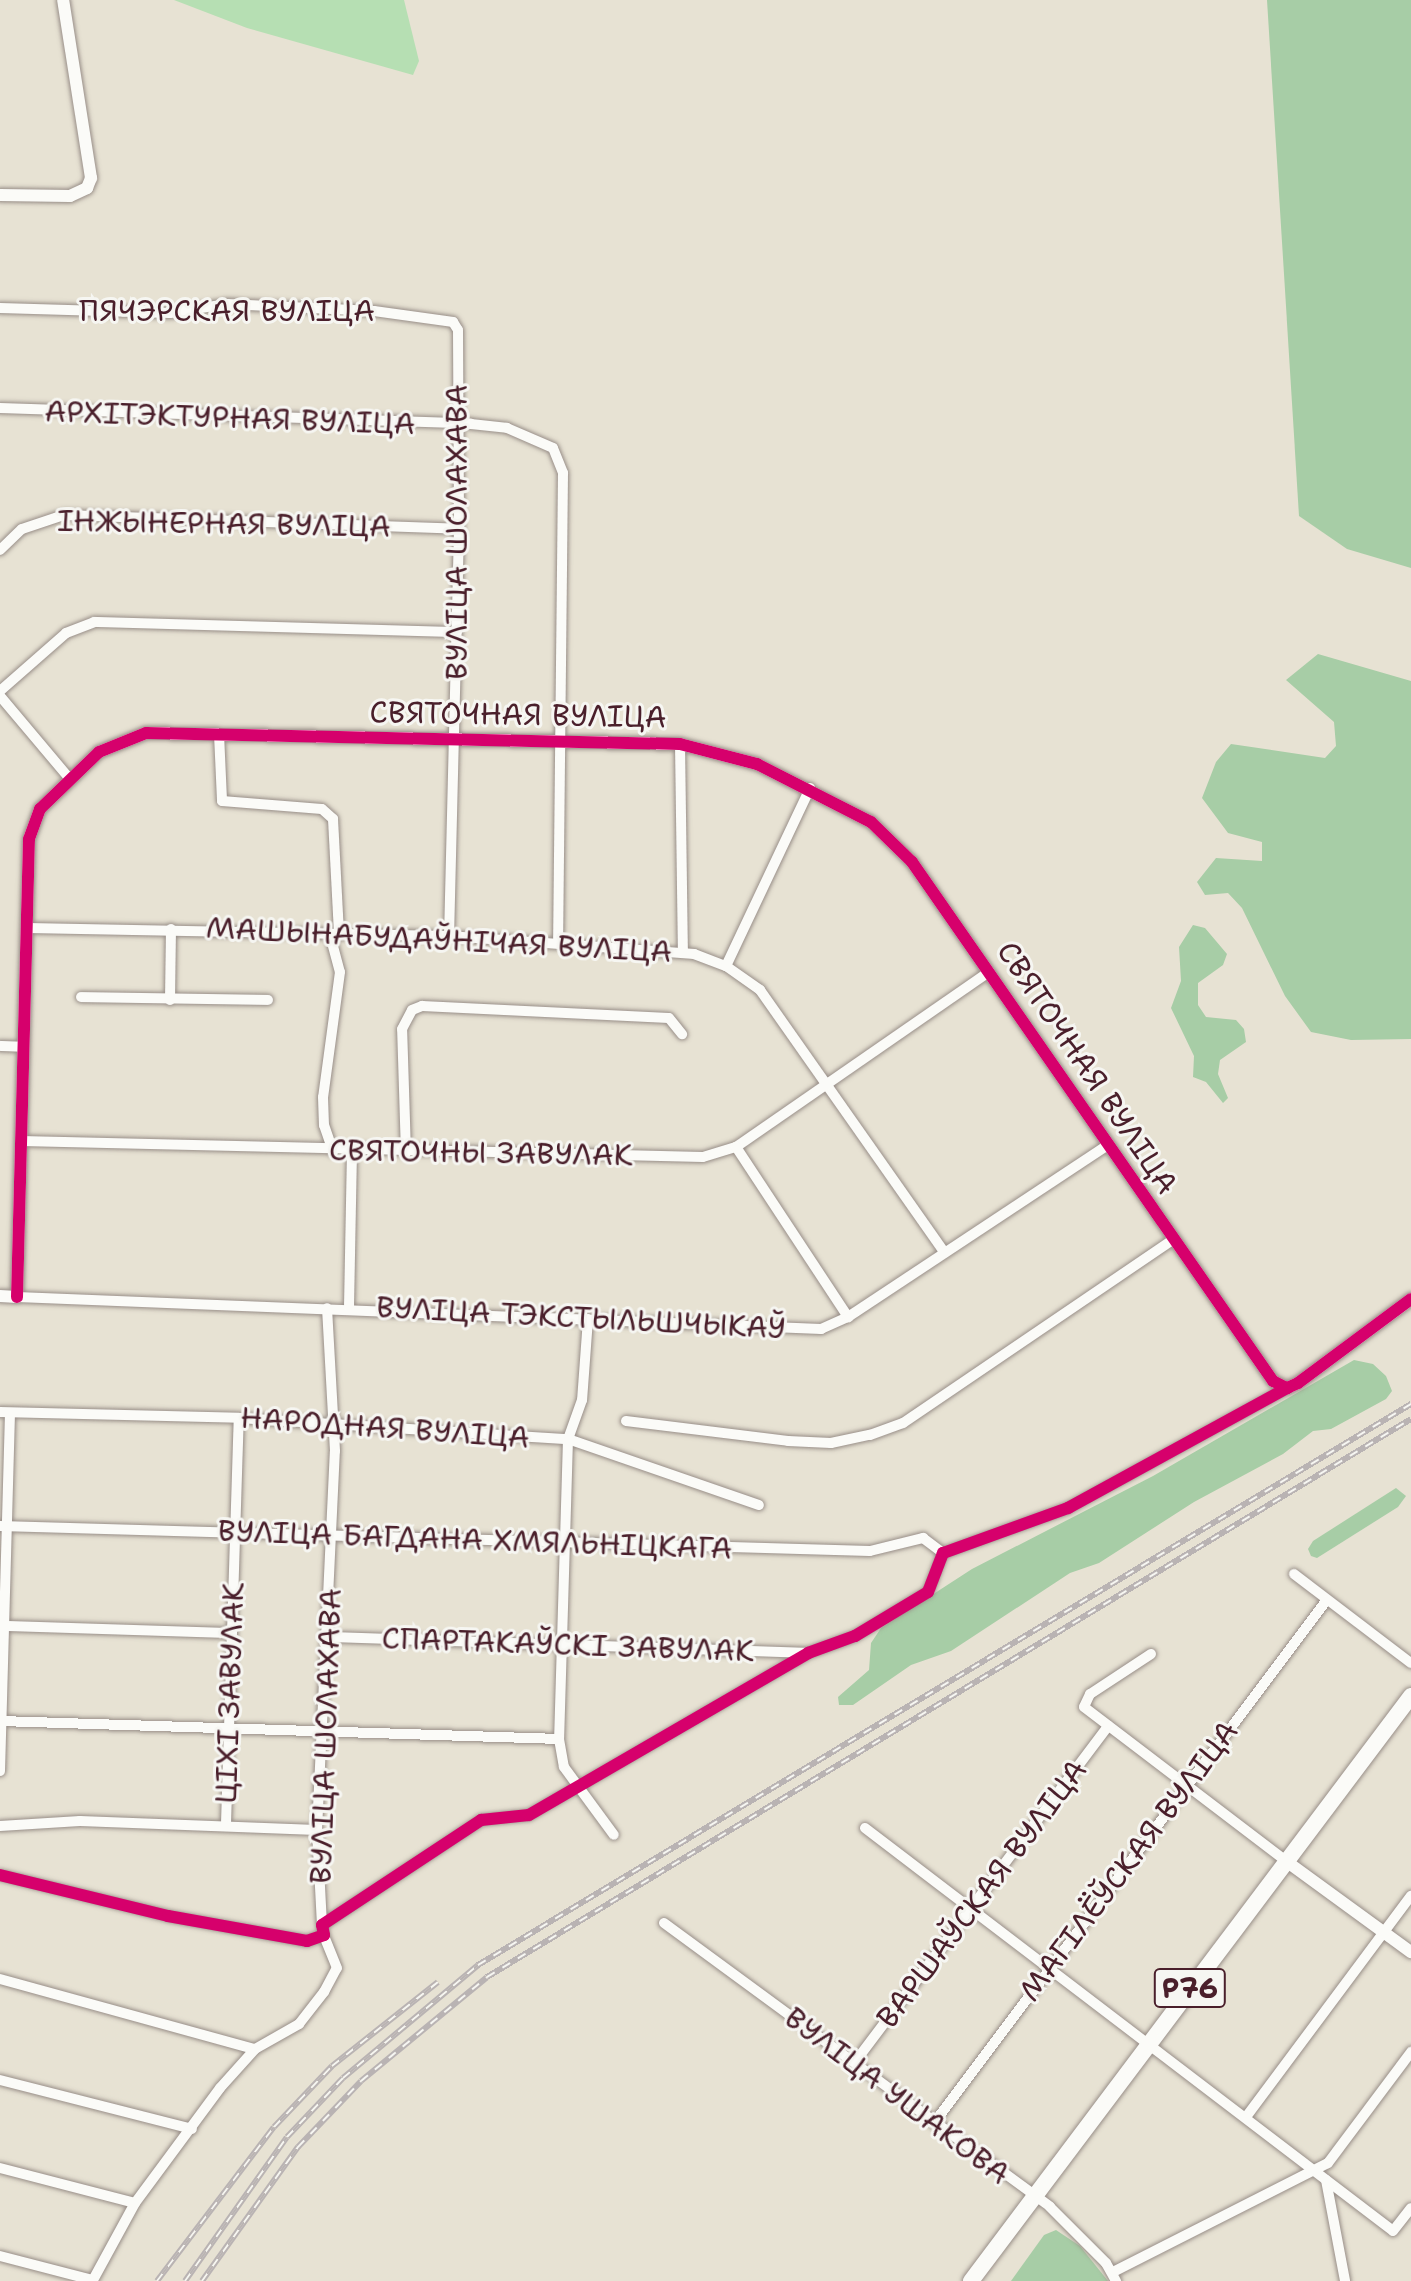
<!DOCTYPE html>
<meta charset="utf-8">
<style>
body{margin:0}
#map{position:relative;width:1411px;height:2281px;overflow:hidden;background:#e7e2d3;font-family:"Shantell Sans",sans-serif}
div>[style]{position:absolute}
.green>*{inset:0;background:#b6dfb3}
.forest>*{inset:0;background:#a7cda6}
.roads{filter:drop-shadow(0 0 2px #988e88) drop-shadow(0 0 2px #988e88)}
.minor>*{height:10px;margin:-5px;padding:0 5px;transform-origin:5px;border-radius:5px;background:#fbfbf8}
.tertiary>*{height:12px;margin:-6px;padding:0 6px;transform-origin:6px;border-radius:6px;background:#fbfbf8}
.primary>*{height:16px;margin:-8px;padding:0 8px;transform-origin:8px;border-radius:8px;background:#fbfbf8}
.rail>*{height:6px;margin-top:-3px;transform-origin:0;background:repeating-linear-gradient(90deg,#f6f6f2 0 9px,#b9b3b3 0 18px);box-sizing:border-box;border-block:2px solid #b9b3b3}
.cycleway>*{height:12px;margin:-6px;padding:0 6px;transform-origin:6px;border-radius:6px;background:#d6006c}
span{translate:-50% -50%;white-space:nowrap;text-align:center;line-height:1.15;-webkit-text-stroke:6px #f6f6f2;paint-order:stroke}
.shield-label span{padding:2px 6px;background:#f6f6f2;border:2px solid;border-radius:6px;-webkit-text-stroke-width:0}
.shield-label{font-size:28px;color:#4a1f2b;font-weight:700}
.street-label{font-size:30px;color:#4a1f2b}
</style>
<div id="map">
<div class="green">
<div style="clip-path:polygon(174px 0,404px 0,419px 61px,413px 75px,247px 28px)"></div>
</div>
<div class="forest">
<div style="clip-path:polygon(1267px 0,1411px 0,1411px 568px,1347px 549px,1299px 516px)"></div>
<div style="clip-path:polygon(1318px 654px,1411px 681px,1411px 1039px,1351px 1040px,1311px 1032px,1285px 996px,1242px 908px,1228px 893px,1205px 895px,1197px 882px,1216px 858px,1262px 861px,1262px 842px,1228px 833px,1202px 798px,1216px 762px,1231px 744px,1325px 758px,1336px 746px,1334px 722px,1286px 680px)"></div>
<div style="clip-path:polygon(1193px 925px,1205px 928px,1227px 954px,1223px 965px,1198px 983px,1198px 1005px,1206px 1017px,1236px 1020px,1244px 1029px,1246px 1042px,1220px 1060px,1218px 1074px,1228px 1098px,1223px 1103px,1206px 1082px,1193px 1077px,1194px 1056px,1171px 1008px,1181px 981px,1179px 947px)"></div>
<div style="clip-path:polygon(1354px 1360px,1373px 1364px,1386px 1376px,1392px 1391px,1386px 1399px,1331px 1429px,1313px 1431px,1283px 1454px,1194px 1502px,1099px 1563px,1070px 1573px,951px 1651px,911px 1665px,853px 1705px,839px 1705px,838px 1697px,869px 1670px,871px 1643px,881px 1628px,972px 1569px,1153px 1476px)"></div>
<div style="clip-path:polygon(1396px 1488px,1406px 1496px,1398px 1507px,1317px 1558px,1311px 1556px,1308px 1549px,1313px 1541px)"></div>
<div style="clip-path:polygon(1056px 2230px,1080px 2246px,1108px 2281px,1011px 2281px,1044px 2235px)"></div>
</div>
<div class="roads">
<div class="minor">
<div style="left:0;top:308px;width:170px;rotate:1.7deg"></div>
<div style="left:170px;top:313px;width:58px;rotate:-9deg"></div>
<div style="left:227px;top:304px;width:147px;rotate:2.7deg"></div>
<div style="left:374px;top:311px;width:80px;rotate:7.9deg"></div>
<div style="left:453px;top:322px;width:9px;rotate:58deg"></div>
<div style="left:458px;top:330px;width:199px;rotate:89.7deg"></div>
<div style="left:459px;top:529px;width:407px;rotate:91.4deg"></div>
<div style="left:0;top:408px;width:471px;rotate:1.9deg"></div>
<div style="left:471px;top:424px;width:36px;rotate:6deg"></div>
<div style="left:507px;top:428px;width:50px;rotate:23.5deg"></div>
<div style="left:553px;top:448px;width:27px;rotate:68deg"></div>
<div style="left:563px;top:473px;width:469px;rotate:90.6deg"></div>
<div style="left:0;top:550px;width:30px;rotate:-44deg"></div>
<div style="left:22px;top:529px;width:44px;rotate:-18.4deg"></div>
<div style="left:64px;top:515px;width:395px;rotate:2deg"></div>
<div style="left:0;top:691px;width:88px;rotate:-41.3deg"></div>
<div style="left:66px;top:633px;width:30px;rotate:-21deg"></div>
<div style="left:94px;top:622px;width:363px;rotate:1.6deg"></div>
<div style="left:0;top:696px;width:109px;rotate:49.9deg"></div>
<div style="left:219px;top:734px;width:67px;rotate:87.4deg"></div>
<div style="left:222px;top:801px;width:100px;rotate:4.6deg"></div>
<div style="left:322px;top:809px;width:15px;rotate:42deg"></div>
<div style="left:333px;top:819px;width:116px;rotate:87deg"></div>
<div style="left:680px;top:744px;width:206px;rotate:89.2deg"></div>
<div style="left:28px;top:928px;width:421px;rotate:1.1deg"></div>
<div style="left:449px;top:936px;width:246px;rotate:4.2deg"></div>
<div style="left:694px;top:954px;width:34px;rotate:21deg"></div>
<div style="left:726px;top:966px;width:42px;rotate:35.2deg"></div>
<div style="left:760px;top:990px;width:320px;rotate:54.9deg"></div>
<div style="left:330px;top:935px;width:38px;rotate:75deg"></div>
<div style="left:340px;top:972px;width:126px;rotate:97.7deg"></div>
<div style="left:323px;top:1097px;width:28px;rotate:88deg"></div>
<div style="left:324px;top:1125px;width:28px;rotate:71deg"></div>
<div style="left:726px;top:966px;width:197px;rotate:-64.7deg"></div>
<div style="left:81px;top:997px;width:187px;rotate:0.9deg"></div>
<div style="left:170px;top:1000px;width:71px;rotate:-89.2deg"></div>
<div style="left:0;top:1046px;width:24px;rotate:2deg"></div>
<div style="left:21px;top:1141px;width:682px;rotate:1.34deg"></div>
<div style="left:703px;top:1157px;width:34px;rotate:-17deg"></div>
<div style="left:736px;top:1147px;width:308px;rotate:-34.7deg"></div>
<div style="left:736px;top:1147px;width:204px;rotate:56.6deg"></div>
<div style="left:406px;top:1153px;width:124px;rotate:-91.8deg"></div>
<div style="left:402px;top:1029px;width:21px;rotate:-62deg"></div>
<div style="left:412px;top:1010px;width:11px;rotate:-22deg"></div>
<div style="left:422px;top:1006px;width:247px;rotate:2.8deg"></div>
<div style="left:669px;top:1018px;width:21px;rotate:51deg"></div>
<div style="left:17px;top:1297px;width:805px;rotate:2.28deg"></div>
<div style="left:821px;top:1329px;width:30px;rotate:-24deg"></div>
<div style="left:848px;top:1317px;width:312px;rotate:-33.5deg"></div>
<div style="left:349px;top:1307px;width:155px;rotate:-88.9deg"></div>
<div style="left:588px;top:1319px;width:81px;rotate:94.2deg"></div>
<div style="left:582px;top:1400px;width:41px;rotate:109.7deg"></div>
<div style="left:568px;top:1439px;width:300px;rotate:91.7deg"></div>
<div style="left:559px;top:1739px;width:28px;rotate:80deg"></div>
<div style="left:564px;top:1767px;width:84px;rotate:53.7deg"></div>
<div style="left:0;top:1412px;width:239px;rotate:1.4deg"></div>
<div style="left:239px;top:1418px;width:330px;rotate:3.7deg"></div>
<div style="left:568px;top:1439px;width:202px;rotate:19.1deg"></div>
<div style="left:626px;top:1421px;width:163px;rotate:7deg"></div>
<div style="left:788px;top:1441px;width:43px;rotate:2.7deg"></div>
<div style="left:831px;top:1443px;width:40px;rotate:-12deg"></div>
<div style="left:870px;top:1435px;width:35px;rotate:-20deg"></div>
<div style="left:903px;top:1423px;width:325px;rotate:-34.2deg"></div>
<div style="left:0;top:1526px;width:870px;rotate:1.65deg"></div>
<div style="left:870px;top:1551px;width:55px;rotate:-13.8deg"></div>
<div style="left:923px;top:1538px;width:25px;rotate:37deg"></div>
<div style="left:1294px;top:1574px;width:147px;rotate:37.3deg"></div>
<div style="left:5px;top:1626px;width:226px;rotate:1.8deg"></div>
<div style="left:329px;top:1637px;width:477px;rotate:1.9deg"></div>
<div style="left:1151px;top:1654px;width:73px;rotate:146.7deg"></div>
<div style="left:1090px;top:1694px;width:14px;rotate:115deg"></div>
<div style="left:1084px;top:1707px;width:254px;rotate:37.3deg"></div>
<div style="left:0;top:1721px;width:559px;rotate:1.84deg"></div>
<div style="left:0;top:1771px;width:358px;rotate:-88.4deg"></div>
<div style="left:226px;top:1824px;width:406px;rotate:-88.2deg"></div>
<div style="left:0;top:1826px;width:80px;rotate:-3.6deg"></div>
<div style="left:80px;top:1821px;width:237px;rotate:2.2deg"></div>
<div style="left:865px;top:1828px;width:664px;rotate:37.35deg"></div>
<div style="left:1393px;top:2231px;width:29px;rotate:-52deg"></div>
<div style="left:0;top:1875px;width:173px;rotate:13.7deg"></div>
<div style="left:168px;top:1916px;width:141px;rotate:10.2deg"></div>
<div style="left:307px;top:1941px;width:18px;rotate:-19deg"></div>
<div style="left:324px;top:1935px;width:10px;rotate:-101deg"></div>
<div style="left:322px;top:1925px;width:191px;rotate:-33.4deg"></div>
<div style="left:481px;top:1820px;width:48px;rotate:-5.9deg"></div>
<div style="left:529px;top:1815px;width:323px;rotate:-30.1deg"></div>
<div style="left:808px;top:1653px;width:50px;rotate:-19.9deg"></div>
<div style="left:855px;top:1636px;width:85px;rotate:-31.1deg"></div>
<div style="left:928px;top:1592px;width:42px;rotate:-69deg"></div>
<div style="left:943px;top:1553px;width:133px;rotate:-19.8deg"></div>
<div style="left:1068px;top:1508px;width:250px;rotate:-28.7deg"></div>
<div style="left:664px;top:1923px;width:479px;rotate:36.3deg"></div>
<div style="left:1050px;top:2207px;width:79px;rotate:45deg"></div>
<div style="left:1106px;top:2263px;width:21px;rotate:61deg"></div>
<div style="left:322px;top:1925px;width:95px;rotate:-93deg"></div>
<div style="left:317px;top:1830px;width:379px;rotate:-87.3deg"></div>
<div style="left:335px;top:1451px;width:143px;rotate:-93.2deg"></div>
<div style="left:0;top:1979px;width:264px;rotate:15.4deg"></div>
<div style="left:855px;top:2062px;width:421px;rotate:-53deg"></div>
<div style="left:0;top:2080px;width:198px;rotate:14.3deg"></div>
<div style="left:1246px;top:2117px;width:276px;rotate:-53.3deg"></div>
<div style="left:934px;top:2123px;width:653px;rotate:-53.09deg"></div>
<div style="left:0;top:2168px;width:139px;rotate:14.5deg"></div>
<div style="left:1326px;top:2180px;width:103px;rotate:79.3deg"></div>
<div style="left:0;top:2256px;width:96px;rotate:14.5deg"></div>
<div style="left:93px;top:2280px;width:88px;rotate:-61.4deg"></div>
<div style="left:135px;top:2203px;width:143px;rotate:-53.5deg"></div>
<div style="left:220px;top:2088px;width:52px;rotate:-48.1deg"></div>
<div style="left:255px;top:2049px;width:51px;rotate:-29.6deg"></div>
<div style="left:299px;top:2024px;width:41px;rotate:-52deg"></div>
<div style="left:324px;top:1992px;width:27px;rotate:-62deg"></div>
<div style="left:337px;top:1968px;width:35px;rotate:-112deg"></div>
<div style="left:1113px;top:2272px;width:241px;rotate:-26.9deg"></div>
<div style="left:1328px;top:2163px;width:139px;rotate:-53.2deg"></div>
</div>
<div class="tertiary">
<div style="left:0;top:195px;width:70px;rotate:0.8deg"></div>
<div style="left:70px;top:196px;width:19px;rotate:-25deg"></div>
<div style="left:87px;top:188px;width:11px;rotate:-68deg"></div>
<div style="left:91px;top:178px;width:180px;rotate:-98.9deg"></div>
<div style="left:0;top:1296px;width:17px;rotate:3deg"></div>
<div style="left:17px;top:1297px;width:458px;rotate:-88.5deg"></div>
<div style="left:29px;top:839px;width:32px;rotate:-70deg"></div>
<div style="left:40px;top:809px;width:82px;rotate:-44deg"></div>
<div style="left:99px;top:752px;width:51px;rotate:-22deg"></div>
<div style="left:146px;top:733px;width:534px;rotate:1.18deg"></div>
<div style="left:680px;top:744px;width:80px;rotate:14.6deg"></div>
<div style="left:757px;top:764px;width:128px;rotate:27deg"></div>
<div style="left:871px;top:822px;width:57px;rotate:44.3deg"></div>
<div style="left:912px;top:862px;width:632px;rotate:55.18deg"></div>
<div style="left:1273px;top:1381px;width:16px;rotate:27deg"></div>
<div style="left:1287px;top:1388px;width:12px;rotate:-24deg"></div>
<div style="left:1298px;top:1383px;width:141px;rotate:-36.6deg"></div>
<div style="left:1286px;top:1861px;width:155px;rotate:36.1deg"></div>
</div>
<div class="primary">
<div style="left:971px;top:2281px;width:732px;rotate:-53.05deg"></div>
</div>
</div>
<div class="rail">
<div style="left:157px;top:2281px;width:193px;rotate:-52.8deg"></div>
<div style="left:274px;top:2127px;width:84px;rotate:-46.4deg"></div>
<div style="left:332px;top:2066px;width:135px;rotate:-38.4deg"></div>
<div style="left:185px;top:2281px;width:176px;rotate:-54.7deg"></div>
<div style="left:287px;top:2137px;width:81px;rotate:-46.5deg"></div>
<div style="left:343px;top:2078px;width:176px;rotate:-39.9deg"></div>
<div style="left:478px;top:1965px;width:1089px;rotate:-31.02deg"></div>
<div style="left:202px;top:2281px;width:165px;rotate:-54.4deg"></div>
<div style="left:298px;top:2147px;width:91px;rotate:-46.3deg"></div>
<div style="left:361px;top:2081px;width:163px;rotate:-39.5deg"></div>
<div style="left:487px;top:1977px;width:1079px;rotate:-31.13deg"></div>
</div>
<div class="cycleway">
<div style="left:17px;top:1297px;width:458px;rotate:-88.5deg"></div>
<div style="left:29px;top:839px;width:32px;rotate:-70deg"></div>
<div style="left:40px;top:809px;width:82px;rotate:-44deg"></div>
<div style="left:99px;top:752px;width:51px;rotate:-22deg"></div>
<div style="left:146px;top:733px;width:534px;rotate:1.18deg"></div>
<div style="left:680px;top:744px;width:80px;rotate:14.6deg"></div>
<div style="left:757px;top:764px;width:128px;rotate:27deg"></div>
<div style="left:871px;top:822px;width:57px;rotate:44.3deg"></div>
<div style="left:912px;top:862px;width:632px;rotate:55.18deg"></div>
<div style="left:1273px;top:1381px;width:16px;rotate:27deg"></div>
<div style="left:1287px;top:1388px;width:12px;rotate:-24deg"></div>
<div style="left:1298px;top:1383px;width:141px;rotate:-36.6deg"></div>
<div style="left:0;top:1875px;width:173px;rotate:13.7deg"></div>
<div style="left:168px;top:1916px;width:141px;rotate:10.2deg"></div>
<div style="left:307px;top:1941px;width:18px;rotate:-19deg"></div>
<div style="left:324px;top:1935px;width:10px;rotate:-101deg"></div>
<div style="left:322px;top:1925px;width:191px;rotate:-33.4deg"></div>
<div style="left:481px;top:1820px;width:48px;rotate:-5.9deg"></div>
<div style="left:529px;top:1815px;width:323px;rotate:-30.1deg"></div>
<div style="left:808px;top:1653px;width:50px;rotate:-19.9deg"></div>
<div style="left:855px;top:1636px;width:85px;rotate:-31.1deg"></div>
<div style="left:928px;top:1592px;width:42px;rotate:-69deg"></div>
<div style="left:943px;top:1553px;width:133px;rotate:-19.8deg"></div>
<div style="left:1068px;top:1508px;width:250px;rotate:-28.7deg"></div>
</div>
<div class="shield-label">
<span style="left:1190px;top:1988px">Р76</span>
</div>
<div class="street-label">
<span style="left:227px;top:311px">ПЯЧЭРСКАЯ ВУЛІЦА</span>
<span style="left:230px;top:418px;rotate:2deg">АРХІТЭКТУРНАЯ ВУЛІЦА</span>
<span style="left:224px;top:524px;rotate:1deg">ІНЖЫНЕРНАЯ ВУЛІЦА</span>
<span style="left:457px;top:532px;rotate:-90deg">ВУЛІЦА ШОЛАХАВА</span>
<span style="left:518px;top:715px;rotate:1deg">СВЯТОЧНАЯ ВУЛІЦА</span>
<span style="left:439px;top:940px;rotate:3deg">МАШЫНАБУДАЎНІЧАЯ ВУЛІЦА</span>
<span style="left:1087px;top:1068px;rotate:56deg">СВЯТОЧНАЯ ВУЛІЦА</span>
<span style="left:481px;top:1153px;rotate:1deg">СВЯТОЧНЫ ЗАВУЛАК</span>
<span style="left:581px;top:1318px;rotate:3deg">ВУЛІЦА ТЭКСТЫЛЬШЧЫКАЎ</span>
<span style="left:385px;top:1428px;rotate:4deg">НАРОДНАЯ ВУЛІЦА</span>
<span style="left:475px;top:1540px;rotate:2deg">ВУЛІЦА БАГДАНА ХМЯЛЬНІЦКАГА</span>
<span style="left:568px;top:1645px;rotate:2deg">СПАРТАКАЎСКІ ЗАВУЛАК</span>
<span style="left:230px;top:1693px;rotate:-88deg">ЦІХІ ЗАВУЛАК</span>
<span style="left:326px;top:1736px;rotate:-88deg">ВУЛІЦА ШОЛАХАВА</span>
<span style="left:1129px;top:1861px;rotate:-53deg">МАГІЛЁЎСКАЯ ВУЛІЦА</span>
<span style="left:982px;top:1894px;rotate:-53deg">ВАРШАЎСКАЯ ВУЛІЦА</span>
<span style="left:897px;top:2096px;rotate:37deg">ВУЛІЦА УШАКОВА</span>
</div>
</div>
